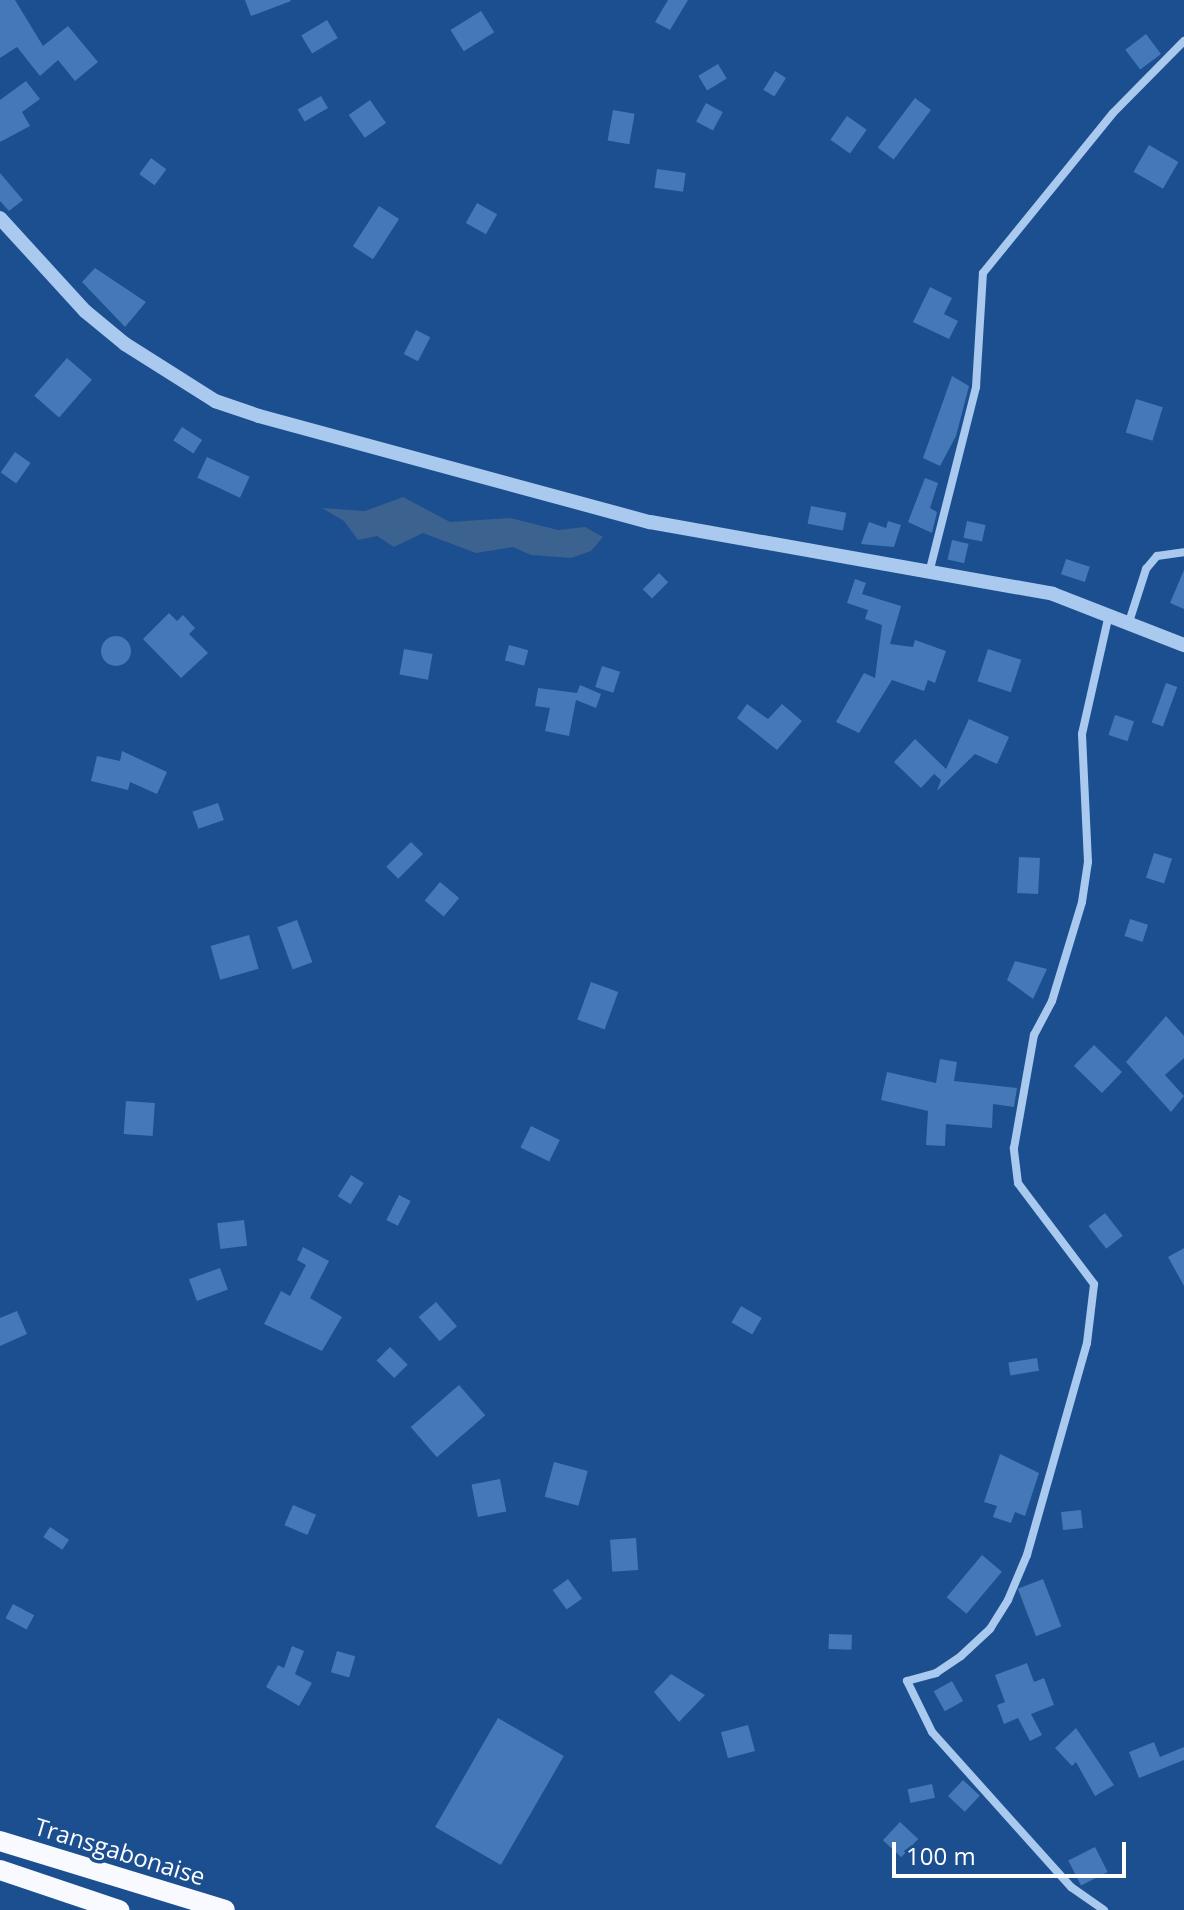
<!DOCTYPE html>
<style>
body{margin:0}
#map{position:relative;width:1184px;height:1910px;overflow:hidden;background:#1b4f8f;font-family:"Open Sans",sans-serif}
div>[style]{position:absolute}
.water>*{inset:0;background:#3c6290}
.building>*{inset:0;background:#4478b7;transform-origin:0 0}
.round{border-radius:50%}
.minor>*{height:8px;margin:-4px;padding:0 4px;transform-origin:4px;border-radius:4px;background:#a9c9ee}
.tertiary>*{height:14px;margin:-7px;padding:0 7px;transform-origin:7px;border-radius:7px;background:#a9c9ee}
.trunk>*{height:20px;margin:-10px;padding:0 10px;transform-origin:10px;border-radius:10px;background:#f8faff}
span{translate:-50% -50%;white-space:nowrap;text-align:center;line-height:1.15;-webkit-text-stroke:7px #1b4f8f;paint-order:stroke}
.street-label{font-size:24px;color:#fff}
.scale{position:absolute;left:892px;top:1842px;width:234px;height:36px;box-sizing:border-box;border:4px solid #fff;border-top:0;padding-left:10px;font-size:24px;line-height:28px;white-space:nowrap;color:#fff;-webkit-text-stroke:6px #1b4f8f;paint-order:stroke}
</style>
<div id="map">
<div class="water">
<div style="clip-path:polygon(403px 497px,450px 522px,510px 518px,558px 530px,585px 527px,603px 537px,591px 551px,571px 558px,531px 555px,513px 547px,476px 553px,423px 533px,394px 547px,377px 536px,358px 540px,344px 521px,322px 508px,365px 511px)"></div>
</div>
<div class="building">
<div style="clip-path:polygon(0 0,15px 0,43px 46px,68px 26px,98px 62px,75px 81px,58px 60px,40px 76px,17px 47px,0 58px)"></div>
<div style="clip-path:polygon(245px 0,290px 0,291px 1px,251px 16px)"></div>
<div style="clip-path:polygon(668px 0,688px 0,670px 30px,655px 22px)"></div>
<div style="left:481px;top:11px;width:25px;height:36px;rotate:58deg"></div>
<div style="left:327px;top:20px;width:21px;height:30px;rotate:59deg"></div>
<div style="left:1146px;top:34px;width:25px;height:26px;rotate:53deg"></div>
<div style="left:718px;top:64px;width:17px;height:23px;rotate:59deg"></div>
<div style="left:775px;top:71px;width:13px;height:22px;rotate:32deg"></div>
<div style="clip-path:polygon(26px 81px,40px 99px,22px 112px,30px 126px,0 142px,0 100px)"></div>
<div style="left:321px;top:96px;width:14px;height:27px;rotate:60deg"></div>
<div style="left:915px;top:98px;width:20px;height:62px;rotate:37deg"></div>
<div style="left:370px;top:100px;width:28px;height:26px;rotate:55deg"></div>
<div style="left:706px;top:103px;width:19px;height:21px;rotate:28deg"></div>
<div style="left:613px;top:110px;width:22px;height:31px;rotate:10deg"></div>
<div style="left:847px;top:116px;width:24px;height:29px;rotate:35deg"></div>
<div style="left:1149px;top:145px;width:34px;height:31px;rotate:30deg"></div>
<div style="left:151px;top:158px;width:19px;height:20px;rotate:36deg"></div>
<div style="left:657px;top:169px;width:29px;height:19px;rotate:8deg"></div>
<div style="clip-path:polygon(0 173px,23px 200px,9px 211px,0 201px)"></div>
<div style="left:477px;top:203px;width:23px;height:23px;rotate:29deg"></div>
<div style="left:379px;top:206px;width:24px;height:48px;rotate:33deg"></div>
<div style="clip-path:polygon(95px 268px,146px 302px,125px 327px,82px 282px)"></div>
<div style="clip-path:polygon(930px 287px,952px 298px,944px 314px,958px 321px,949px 339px,913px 322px)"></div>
<div style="left:416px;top:330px;width:16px;height:27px;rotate:27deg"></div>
<div style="left:67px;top:358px;width:33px;height:50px;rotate:41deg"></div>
<div style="clip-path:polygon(952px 376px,969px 386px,956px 436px,940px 466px,923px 458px)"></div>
<div style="left:1136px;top:399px;width:28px;height:35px;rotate:17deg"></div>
<div style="left:182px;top:427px;width:24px;height:16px;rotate:33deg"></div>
<div style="left:15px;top:452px;width:19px;height:25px;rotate:35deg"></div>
<div style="left:207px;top:457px;width:47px;height:23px;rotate:25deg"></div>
<div style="clip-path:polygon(925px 478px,938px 483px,930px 508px,937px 512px,932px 533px,908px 522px)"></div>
<div style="left:811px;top:506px;width:36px;height:18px;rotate:11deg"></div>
<div style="clip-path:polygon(888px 521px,901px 525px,894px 547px,861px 544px,869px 522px,886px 528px)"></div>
<div style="left:967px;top:521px;width:19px;height:17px;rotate:12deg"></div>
<div style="left:952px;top:540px;width:17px;height:20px;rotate:13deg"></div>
<div style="left:1066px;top:559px;width:25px;height:16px;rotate:18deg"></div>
<div style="clip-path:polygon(1184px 570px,1184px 609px,1170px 603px)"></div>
<div style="left:659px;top:573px;width:13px;height:23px;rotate:45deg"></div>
<div style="clip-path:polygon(855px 579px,866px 583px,862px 594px,901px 606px,890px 644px,913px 647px,915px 640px,946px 651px,935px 683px,928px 680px,924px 691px,892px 680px,859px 733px,836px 722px,864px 673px,875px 678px,882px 625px,865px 619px,868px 610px,847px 603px)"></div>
<div style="clip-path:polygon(169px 613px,177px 621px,183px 615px,195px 628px,189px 634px,208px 653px,181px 678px,143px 639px)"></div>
<div class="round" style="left:101px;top:636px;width:30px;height:30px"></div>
<div style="left:509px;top:645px;width:20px;height:16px;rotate:15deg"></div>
<div style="left:404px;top:649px;width:29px;height:26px;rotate:10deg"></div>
<div style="left:988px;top:649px;width:35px;height:34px;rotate:18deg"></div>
<div style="left:602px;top:666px;width:19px;height:22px;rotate:18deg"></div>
<div style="left:1166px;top:683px;width:12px;height:42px;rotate:20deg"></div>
<div style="clip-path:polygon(580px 685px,601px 694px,596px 708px,576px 700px,569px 736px,545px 731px,550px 708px,535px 706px,538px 688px,577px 693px)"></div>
<div style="clip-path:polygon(747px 704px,768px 719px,782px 704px,802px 721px,777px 750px,737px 718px)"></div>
<div style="left:1115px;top:715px;width:20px;height:21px;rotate:18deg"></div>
<div style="clip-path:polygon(969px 719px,1009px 737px,997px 764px,975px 754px,937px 791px,941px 780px,934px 774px,921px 788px,894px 762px,915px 739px,946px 769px)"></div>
<div style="clip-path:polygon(122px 751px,167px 772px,157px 794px,130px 782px,128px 790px,91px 781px,97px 756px,120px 761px)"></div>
<div style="left:218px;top:803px;width:18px;height:27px;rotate:71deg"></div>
<div style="left:411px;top:842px;width:17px;height:35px;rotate:45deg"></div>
<div style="left:1154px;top:853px;width:19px;height:26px;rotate:18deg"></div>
<div style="left:1019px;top:857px;width:21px;height:36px;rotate:3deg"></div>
<div style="left:440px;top:882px;width:25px;height:24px;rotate:40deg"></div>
<div style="left:1130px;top:919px;width:19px;height:18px;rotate:18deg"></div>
<div style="left:297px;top:920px;width:45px;height:21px;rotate:70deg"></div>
<div style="left:249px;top:935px;width:35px;height:40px;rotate:74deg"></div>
<div style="clip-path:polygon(1015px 961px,1047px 969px,1033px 999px,1007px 980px)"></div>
<div style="left:591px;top:982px;width:29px;height:40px;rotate:20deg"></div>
<div style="clip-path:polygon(1166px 1016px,1184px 1036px,1184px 1058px,1165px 1075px,1184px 1096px,1171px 1112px,1126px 1062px)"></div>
<div style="left:1094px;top:1045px;width:39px;height:29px;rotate:44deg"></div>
<div style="clip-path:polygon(940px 1059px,957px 1062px,954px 1081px,1017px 1088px,1014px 1107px,993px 1104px,992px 1128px,946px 1124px,945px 1146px,926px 1145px,928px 1111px,881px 1100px,887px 1072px,936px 1083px)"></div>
<div style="left:126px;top:1101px;width:29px;height:33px;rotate:4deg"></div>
<div style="left:531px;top:1126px;width:32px;height:24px;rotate:26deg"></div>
<div style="left:351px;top:1175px;width:15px;height:25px;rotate:32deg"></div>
<div style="left:399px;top:1195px;width:13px;height:28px;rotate:27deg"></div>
<div style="left:1105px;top:1213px;width:29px;height:21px;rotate:52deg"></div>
<div style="left:244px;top:1220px;width:26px;height:27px;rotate:83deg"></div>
<div style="clip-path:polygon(303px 1247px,329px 1261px,310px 1298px,342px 1317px,322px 1351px,264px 1324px,281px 1291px,290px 1296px,306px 1265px,297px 1260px)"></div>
<div style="clip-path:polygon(1184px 1248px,1184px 1286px,1168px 1257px)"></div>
<div style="left:220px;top:1268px;width:23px;height:33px;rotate:70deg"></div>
<div style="left:436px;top:1302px;width:32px;height:23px;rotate:49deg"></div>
<div style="left:741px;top:1306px;width:24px;height:19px;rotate:30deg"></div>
<div style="clip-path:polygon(17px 1311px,27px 1334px,0 1346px,0 1318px)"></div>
<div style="left:390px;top:1347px;width:25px;height:19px;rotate:45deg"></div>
<div style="left:1037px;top:1358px;width:13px;height:29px;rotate:81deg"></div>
<div style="left:459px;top:1385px;width:40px;height:64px;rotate:49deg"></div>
<div style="clip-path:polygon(1000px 1454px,1039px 1473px,1025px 1516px,1015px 1512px,1011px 1523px,993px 1517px,997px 1506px,984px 1502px)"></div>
<div style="left:554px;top:1462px;width:35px;height:36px;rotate:15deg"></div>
<div style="left:500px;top:1479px;width:33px;height:29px;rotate:79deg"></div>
<div style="left:293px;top:1505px;width:25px;height:22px;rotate:23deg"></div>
<div style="left:1081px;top:1510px;width:18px;height:20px;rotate:84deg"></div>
<div style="left:50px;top:1527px;width:23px;height:12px;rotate:34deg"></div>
<div style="left:636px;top:1538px;width:32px;height:26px;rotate:86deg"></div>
<div style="left:982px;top:1555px;width:26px;height:55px;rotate:40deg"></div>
<div style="left:568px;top:1579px;width:24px;height:19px;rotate:54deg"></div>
<div style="left:1043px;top:1579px;width:51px;height:27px;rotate:69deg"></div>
<div style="left:13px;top:1604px;width:24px;height:16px;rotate:28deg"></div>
<div style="left:829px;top:1634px;width:23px;height:15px;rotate:2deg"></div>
<div style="clip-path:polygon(292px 1646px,304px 1651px,295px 1674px,312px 1683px,299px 1706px,266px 1687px,278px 1665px,284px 1668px)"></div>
<div style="left:337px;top:1651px;width:19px;height:22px;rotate:16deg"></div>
<div style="clip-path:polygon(1027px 1663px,1034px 1682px,1044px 1678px,1054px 1705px,1031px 1714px,1042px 1735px,1030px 1741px,1018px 1718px,1004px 1724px,997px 1705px,1005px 1702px,995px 1675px)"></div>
<div style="clip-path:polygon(671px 1674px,705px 1695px,679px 1722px,654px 1692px)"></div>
<div style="left:952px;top:1681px;width:23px;height:21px;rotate:61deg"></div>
<div style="left:498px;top:1718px;width:76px;height:126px;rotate:30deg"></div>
<div style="left:748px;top:1725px;width:27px;height:28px;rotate:75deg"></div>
<div style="clip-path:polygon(1076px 1728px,1114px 1785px,1095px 1796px,1076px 1762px,1072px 1766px,1055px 1748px)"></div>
<div style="clip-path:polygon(1154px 1742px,1160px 1757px,1184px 1747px,1184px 1760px,1139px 1778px,1129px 1752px)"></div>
<div style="left:963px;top:1780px;width:23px;height:22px;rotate:43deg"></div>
<div style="left:932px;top:1784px;width:14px;height:25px;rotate:78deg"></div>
<div style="left:900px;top:1822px;width:25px;height:25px;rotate:43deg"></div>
<div style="left:1095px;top:1847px;width:28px;height:30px;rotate:63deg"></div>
</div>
<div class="minor">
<div style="left:930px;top:569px;width:188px;rotate:-75.8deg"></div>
<div style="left:976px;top:387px;width:114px;rotate:-86.5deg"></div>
<div style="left:983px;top:273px;width:206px;rotate:-50.9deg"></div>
<div style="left:1113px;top:113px;width:101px;rotate:-45.4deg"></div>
<div style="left:1129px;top:622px;width:56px;rotate:-72.2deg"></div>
<div style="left:1146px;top:569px;width:17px;rotate:-50deg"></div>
<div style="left:1157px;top:556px;width:27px;rotate:-8deg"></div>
<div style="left:1104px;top:1910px;width:40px;rotate:-145.1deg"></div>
<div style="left:1071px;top:1887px;width:208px;rotate:-131.9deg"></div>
<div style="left:932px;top:1732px;width:57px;rotate:-116.1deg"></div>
<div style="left:907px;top:1681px;width:30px;rotate:-15deg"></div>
<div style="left:936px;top:1673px;width:30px;rotate:-34deg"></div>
<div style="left:961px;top:1656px;width:40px;rotate:-43deg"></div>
<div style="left:990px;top:1629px;width:34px;rotate:-58deg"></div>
<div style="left:1008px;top:1600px;width:49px;rotate:-67.1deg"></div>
<div style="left:1027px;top:1555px;width:220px;rotate:-74.2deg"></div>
<div style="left:1087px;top:1343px;width:59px;rotate:-83.2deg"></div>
<div style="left:1094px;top:1284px;width:126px;rotate:-127deg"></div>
<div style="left:1018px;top:1183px;width:35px;rotate:-97deg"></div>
<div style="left:1014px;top:1148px;width:115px;rotate:-80deg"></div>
<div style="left:1034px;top:1035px;width:38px;rotate:-62deg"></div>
<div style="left:1052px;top:1001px;width:103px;rotate:-73.1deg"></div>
<div style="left:1082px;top:902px;width:40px;rotate:-81.5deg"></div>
<div style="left:1088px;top:862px;width:128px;rotate:-92.7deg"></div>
<div style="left:1082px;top:734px;width:123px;rotate:-77.3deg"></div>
</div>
<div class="tertiary">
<div style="left:0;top:218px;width:126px;rotate:47.6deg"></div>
<div style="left:85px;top:311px;width:52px;rotate:39.5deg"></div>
<div style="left:125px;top:344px;width:107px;rotate:32.3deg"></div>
<div style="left:215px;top:401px;width:46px;rotate:18.8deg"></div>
<div style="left:259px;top:416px;width:405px;rotate:15.2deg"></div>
<div style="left:650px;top:522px;width:409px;rotate:10.1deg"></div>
<div style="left:1053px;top:594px;width:141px;rotate:21.3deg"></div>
</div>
<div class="trunk">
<div style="left:0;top:1841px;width:235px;rotate:17deg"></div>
<div style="left:0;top:1870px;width:126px;rotate:18.6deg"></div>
</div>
<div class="street-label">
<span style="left:120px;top:1851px;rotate:17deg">Transgabonaise</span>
</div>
<div class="scale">100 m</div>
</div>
